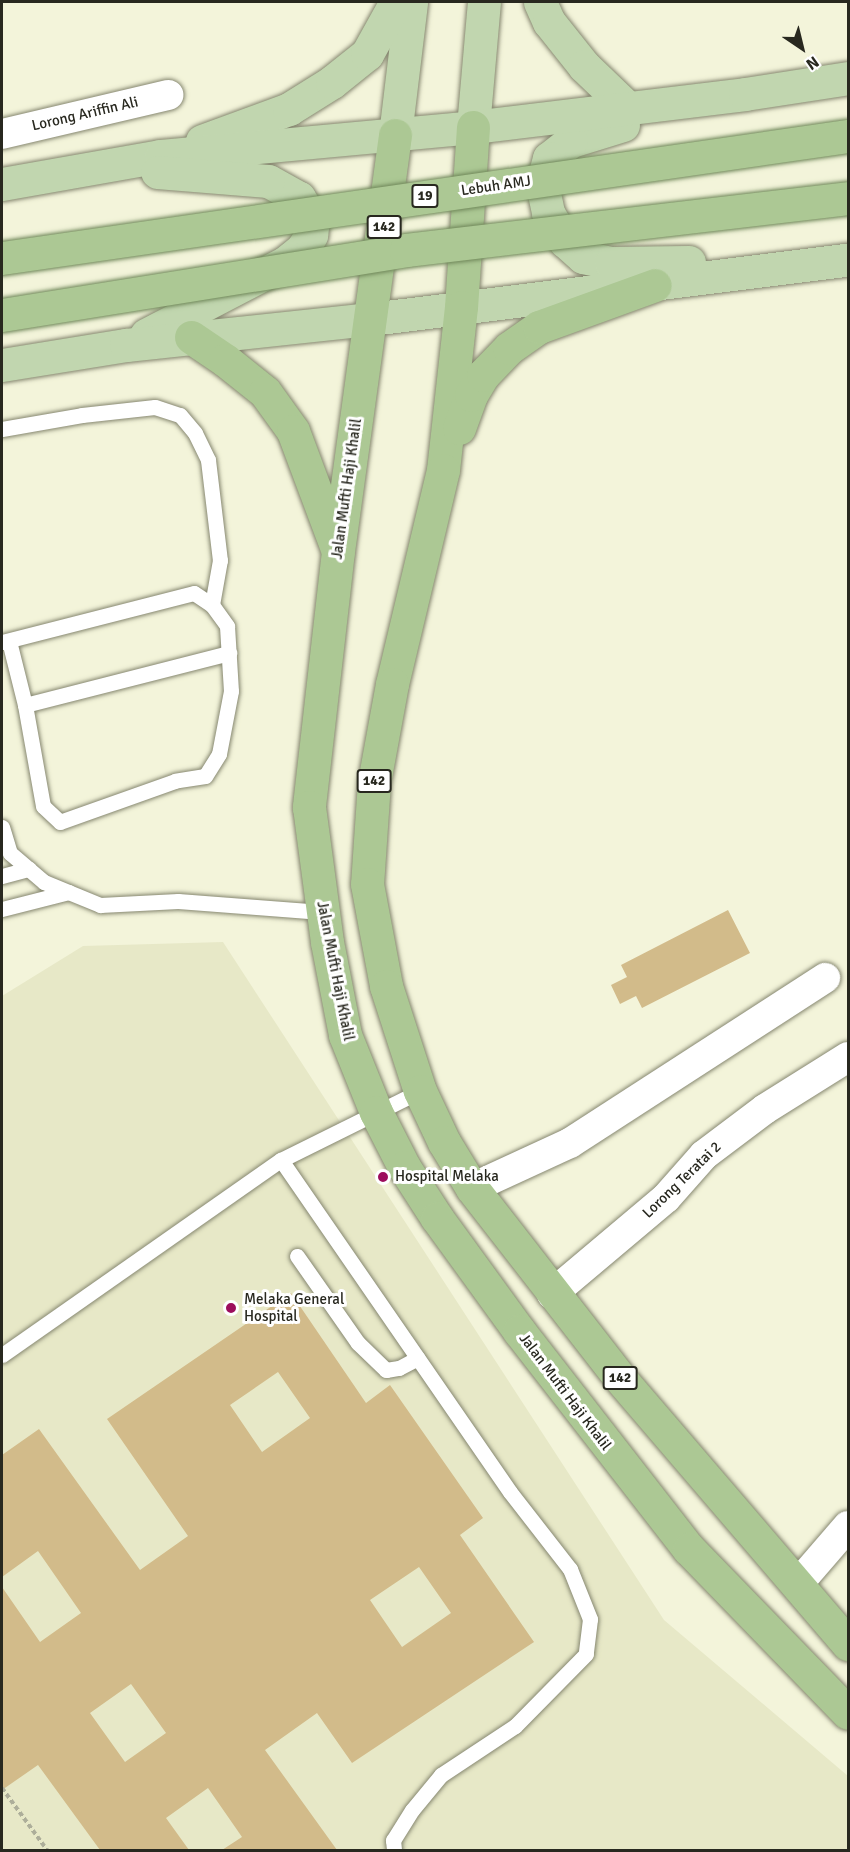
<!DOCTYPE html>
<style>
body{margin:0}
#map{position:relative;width:850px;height:1852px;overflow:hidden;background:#f3f4da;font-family:Signika,sans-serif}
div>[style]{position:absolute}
.built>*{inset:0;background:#e7e8c7}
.building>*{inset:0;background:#d2bb8a}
.path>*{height:4px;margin-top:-2px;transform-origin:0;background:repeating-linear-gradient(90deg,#adae9a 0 4.5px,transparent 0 7.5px)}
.roads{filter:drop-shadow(0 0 2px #868770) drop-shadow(0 0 2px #868770)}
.service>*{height:15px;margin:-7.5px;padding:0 7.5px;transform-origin:7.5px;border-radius:7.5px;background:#fff}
.minor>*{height:30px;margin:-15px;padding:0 15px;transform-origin:15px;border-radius:15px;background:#fff}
.primary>*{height:33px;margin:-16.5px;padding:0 16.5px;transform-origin:16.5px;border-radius:16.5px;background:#c1d6af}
.trunk>*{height:33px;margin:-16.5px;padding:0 16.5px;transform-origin:16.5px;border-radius:16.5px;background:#acc894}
.bridges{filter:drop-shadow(0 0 2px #70885a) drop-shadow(0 0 2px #70885a)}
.trunk-bridge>*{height:33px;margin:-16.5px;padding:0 16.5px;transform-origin:16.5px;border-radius:16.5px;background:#acc894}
.dots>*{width:16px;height:16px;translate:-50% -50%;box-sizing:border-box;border:3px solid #fff;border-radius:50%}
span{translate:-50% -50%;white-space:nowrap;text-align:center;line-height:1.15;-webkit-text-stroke:6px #fff;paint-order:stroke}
.shield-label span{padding:2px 4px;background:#fff;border:2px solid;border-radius:4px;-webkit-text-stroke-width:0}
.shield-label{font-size:14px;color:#28281f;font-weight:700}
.street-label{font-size:15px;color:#28281f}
.poi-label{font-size:15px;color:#28281f}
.left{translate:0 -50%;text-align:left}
.frame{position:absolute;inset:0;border:3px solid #28281f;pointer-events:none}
.north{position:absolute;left:772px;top:18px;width:60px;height:60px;-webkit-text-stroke:4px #fff;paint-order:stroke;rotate:145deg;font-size:16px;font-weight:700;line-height:24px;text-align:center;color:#28281f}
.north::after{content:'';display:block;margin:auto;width:21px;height:27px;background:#28281f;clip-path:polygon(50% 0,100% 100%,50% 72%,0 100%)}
</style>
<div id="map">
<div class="built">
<div style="clip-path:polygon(223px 942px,664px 1620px,848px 1776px,848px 1850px,2px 1850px,2px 996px,83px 946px)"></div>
</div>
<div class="building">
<div style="clip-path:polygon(728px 910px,750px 953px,642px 1008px,636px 996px,620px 1004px,611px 985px,627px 977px,621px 965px)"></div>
<div style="clip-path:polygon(evenodd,291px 1293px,366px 1403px,390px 1385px,483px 1518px,460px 1535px,534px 1642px,352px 1763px,317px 1713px,265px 1750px,337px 1850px,222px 1850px,242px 1837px,208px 1788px,166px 1818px,189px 1850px,100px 1850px,38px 1765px,2px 1790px,2px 1587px,40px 1642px,81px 1613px,38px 1551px,2px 1577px,2px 1455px,39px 1429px,140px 1570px,188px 1536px,107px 1419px,291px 1293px,278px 1372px,310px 1418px,262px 1452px,230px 1405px,278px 1372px,291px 1293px,419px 1567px,451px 1613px,402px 1647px,370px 1600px,419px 1567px,291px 1293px,131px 1684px,166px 1733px,125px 1762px,90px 1713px,131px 1684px)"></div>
</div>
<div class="path">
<div style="left:2px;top:1788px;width:77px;rotate:54deg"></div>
</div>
<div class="roads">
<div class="service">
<div style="left:2px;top:429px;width:81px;rotate:-9.9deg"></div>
<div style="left:82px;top:415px;width:73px;rotate:-6.3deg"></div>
<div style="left:155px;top:407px;width:26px;rotate:18deg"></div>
<div style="left:180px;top:415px;width:23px;rotate:50deg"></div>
<div style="left:195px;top:433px;width:30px;rotate:64deg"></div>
<div style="left:208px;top:460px;width:101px;rotate:83.2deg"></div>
<div style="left:220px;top:560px;width:46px;rotate:100.1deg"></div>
<div style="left:2px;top:642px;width:198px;rotate:-14.3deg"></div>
<div style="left:194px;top:593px;width:22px;rotate:34deg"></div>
<div style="left:212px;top:605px;width:26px;rotate:54deg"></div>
<div style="left:227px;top:626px;width:65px;rotate:86.5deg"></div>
<div style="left:231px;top:691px;width:64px;rotate:100.8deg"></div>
<div style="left:219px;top:754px;width:26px;rotate:122deg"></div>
<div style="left:205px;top:776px;width:30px;rotate:171deg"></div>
<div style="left:175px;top:781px;width:122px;rotate:160.4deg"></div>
<div style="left:60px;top:822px;width:23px;rotate:-137deg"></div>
<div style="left:43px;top:806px;width:103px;rotate:-100.1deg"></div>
<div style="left:25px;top:705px;width:66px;rotate:-104deg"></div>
<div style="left:25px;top:705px;width:211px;rotate:-14.3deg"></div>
<div style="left:2px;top:827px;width:27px;rotate:73deg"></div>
<div style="left:10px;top:853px;width:45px;rotate:40.5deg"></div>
<div style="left:44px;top:882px;width:61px;rotate:22.3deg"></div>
<div style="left:100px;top:905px;width:78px;rotate:-2.9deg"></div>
<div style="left:178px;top:901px;width:144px;rotate:4.4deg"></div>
<div style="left:2px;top:876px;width:28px;rotate:-15deg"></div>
<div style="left:2px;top:909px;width:69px;rotate:-14.2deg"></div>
<div style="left:281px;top:1160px;width:403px;rotate:55.4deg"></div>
<div style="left:510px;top:1492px;width:98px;rotate:52.1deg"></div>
<div style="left:570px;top:1569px;width:54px;rotate:68.2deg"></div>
<div style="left:590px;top:1619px;width:35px;rotate:97deg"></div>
<div style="left:586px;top:1654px;width:101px;rotate:134.6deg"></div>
<div style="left:515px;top:1726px;width:89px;rotate:146.5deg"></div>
<div style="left:441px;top:1775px;width:45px;rotate:129.6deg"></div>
<div style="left:412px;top:1810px;width:36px;rotate:122deg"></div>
<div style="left:393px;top:1840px;width:10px;rotate:84deg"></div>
<div style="left:297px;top:1256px;width:106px;rotate:55deg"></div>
<div style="left:358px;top:1343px;width:39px;rotate:44deg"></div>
<div style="left:386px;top:1370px;width:13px;rotate:-9deg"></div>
<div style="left:399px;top:1368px;width:21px;rotate:-28deg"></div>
<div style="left:2px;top:1355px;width:340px;rotate:-35deg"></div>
<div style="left:281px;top:1160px;width:155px;rotate:-26.4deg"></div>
</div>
<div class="minor">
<div style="left:2px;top:134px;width:171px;rotate:-13.2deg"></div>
<div style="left:472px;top:1188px;width:108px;rotate:-24.7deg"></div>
<div style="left:570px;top:1143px;width:304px;rotate:-32.9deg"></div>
<div style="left:552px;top:1294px;width:149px;rotate:-40.1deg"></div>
<div style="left:666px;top:1198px;width:57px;rotate:-48.5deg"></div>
<div style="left:704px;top:1155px;width:76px;rotate:-37deg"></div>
<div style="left:765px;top:1109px;width:98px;rotate:-32.1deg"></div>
<div style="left:797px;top:1585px;width:78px;rotate:-49.2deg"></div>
</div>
<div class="primary">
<div style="left:540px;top:2px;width:22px;rotate:66deg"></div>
<div style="left:549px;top:22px;width:56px;rotate:51.5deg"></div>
<div style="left:584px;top:66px;width:62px;rotate:43.7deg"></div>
<div style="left:623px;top:125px;width:54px;rotate:162.9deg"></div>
<div style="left:571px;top:141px;width:28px;rotate:142deg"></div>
<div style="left:549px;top:158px;width:27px;rotate:105deg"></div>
<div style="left:542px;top:184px;width:30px;rotate:78deg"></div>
<div style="left:548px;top:213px;width:33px;rotate:59deg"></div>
<div style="left:565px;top:241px;width:24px;rotate:42deg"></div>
<div style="left:583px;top:257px;width:29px;rotate:12deg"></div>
<div style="left:611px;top:263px;width:78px;rotate:-0.7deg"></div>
<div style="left:473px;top:127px;width:125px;rotate:-85deg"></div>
<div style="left:395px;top:135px;width:134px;rotate:-83.1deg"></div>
<div style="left:202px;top:141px;width:93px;rotate:-20.2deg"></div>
<div style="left:289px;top:109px;width:51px;rotate:-32.1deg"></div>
<div style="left:332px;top:82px;width:45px;rotate:-38.7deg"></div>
<div style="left:367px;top:54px;width:60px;rotate:-60.9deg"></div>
<div style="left:2px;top:184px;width:161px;rotate:-10deg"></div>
<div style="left:161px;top:156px;width:313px;rotate:-5.3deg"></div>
<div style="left:473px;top:127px;width:274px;rotate:-6.9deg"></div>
<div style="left:745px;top:94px;width:104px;rotate:-8.8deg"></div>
<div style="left:146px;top:335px;width:158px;rotate:-27.5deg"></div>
<div style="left:286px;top:262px;width:21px;rotate:-39deg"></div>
<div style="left:302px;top:249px;width:17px;rotate:-57deg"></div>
<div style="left:311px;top:235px;width:14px;rotate:-82deg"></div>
<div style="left:313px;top:221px;width:27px;rotate:-121deg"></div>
<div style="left:299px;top:198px;width:35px;rotate:-151deg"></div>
<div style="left:268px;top:181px;width:111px;rotate:-175.4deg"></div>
<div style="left:2px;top:365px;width:126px;rotate:-9.2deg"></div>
<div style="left:126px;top:345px;width:246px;rotate:-6.1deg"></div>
<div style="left:371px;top:319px;width:481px;rotate:-7.1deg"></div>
</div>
<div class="trunk">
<div style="left:473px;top:127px;width:180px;rotate:93.8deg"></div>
<div style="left:461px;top:307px;width:164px;rotate:96.3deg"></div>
<div style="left:443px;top:470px;width:220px;rotate:103.4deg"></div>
<div style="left:392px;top:684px;width:100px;rotate:100.4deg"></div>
<div style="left:374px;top:782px;width:102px;rotate:93.9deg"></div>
<div style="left:367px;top:884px;width:104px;rotate:79.4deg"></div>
<div style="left:386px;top:986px;width:110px;rotate:72.1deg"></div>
<div style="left:420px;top:1091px;width:56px;rotate:64.8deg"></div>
<div style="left:444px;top:1142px;width:54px;rotate:58.7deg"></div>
<div style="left:472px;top:1188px;width:239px;rotate:52.1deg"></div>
<div style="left:619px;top:1377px;width:352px;rotate:49.4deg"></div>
<div style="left:395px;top:135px;width:420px;rotate:97.8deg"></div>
<div style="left:338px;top:551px;width:258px;rotate:96.5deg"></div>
<div style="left:309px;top:807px;width:136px;rotate:82.4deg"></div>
<div style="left:327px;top:942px;width:95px;rotate:79deg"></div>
<div style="left:345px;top:1035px;width:83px;rotate:68.1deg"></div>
<div style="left:376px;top:1112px;width:62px;rotate:63deg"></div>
<div style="left:404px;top:1167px;width:61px;rotate:57.1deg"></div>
<div style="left:437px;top:1218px;width:140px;rotate:54deg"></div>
<div style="left:519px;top:1331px;width:276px;rotate:52.1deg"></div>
<div style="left:689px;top:1549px;width:228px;rotate:45.9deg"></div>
<div style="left:191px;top:337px;width:41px;rotate:34.1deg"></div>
<div style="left:225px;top:360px;width:51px;rotate:38.7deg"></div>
<div style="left:265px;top:392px;width:48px;rotate:54.3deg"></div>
<div style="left:293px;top:431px;width:123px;rotate:69.5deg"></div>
<div style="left:459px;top:428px;width:35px;rotate:-70deg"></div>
<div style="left:471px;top:395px;width:23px;rotate:-59deg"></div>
<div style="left:483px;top:375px;width:37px;rotate:-46deg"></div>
<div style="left:509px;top:348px;width:37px;rotate:-35deg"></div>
<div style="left:539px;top:327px;width:123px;rotate:-19.9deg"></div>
</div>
</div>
<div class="bridges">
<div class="trunk-bridge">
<div style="left:2px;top:258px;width:855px;rotate:-8.21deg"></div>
<div style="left:2px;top:315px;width:409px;rotate:-9.1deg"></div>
<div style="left:406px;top:250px;width:445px;rotate:-6.7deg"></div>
</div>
</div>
<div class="dots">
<div style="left:383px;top:1177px;background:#9c0d5c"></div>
<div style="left:231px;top:1308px;background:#9c0d5c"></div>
</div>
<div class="shield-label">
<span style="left:425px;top:196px">19</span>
<span style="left:384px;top:227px">142</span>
<span style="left:374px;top:781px">142</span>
<span style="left:620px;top:1378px">142</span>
</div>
<div class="street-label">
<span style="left:85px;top:114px;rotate:-13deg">Lorong Ariffin Ali</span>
<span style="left:496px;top:186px;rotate:-8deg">Lebuh AMJ</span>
<span style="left:347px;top:489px;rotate:-82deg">Jalan Mufti Haji Khalil</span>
<span style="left:335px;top:971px;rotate:79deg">Jalan Mufti Haji Khalil</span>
<span style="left:682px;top:1180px;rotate:-44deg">Lorong Teratai 2</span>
<span style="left:565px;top:1392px;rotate:53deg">Jalan Mufti Haji Khalil</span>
</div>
<div class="poi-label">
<span class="left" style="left:395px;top:1177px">Hospital Melaka</span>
<span class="left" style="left:244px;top:1308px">Melaka General<br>Hospital</span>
</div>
<div class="frame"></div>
<div class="north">N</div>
</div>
